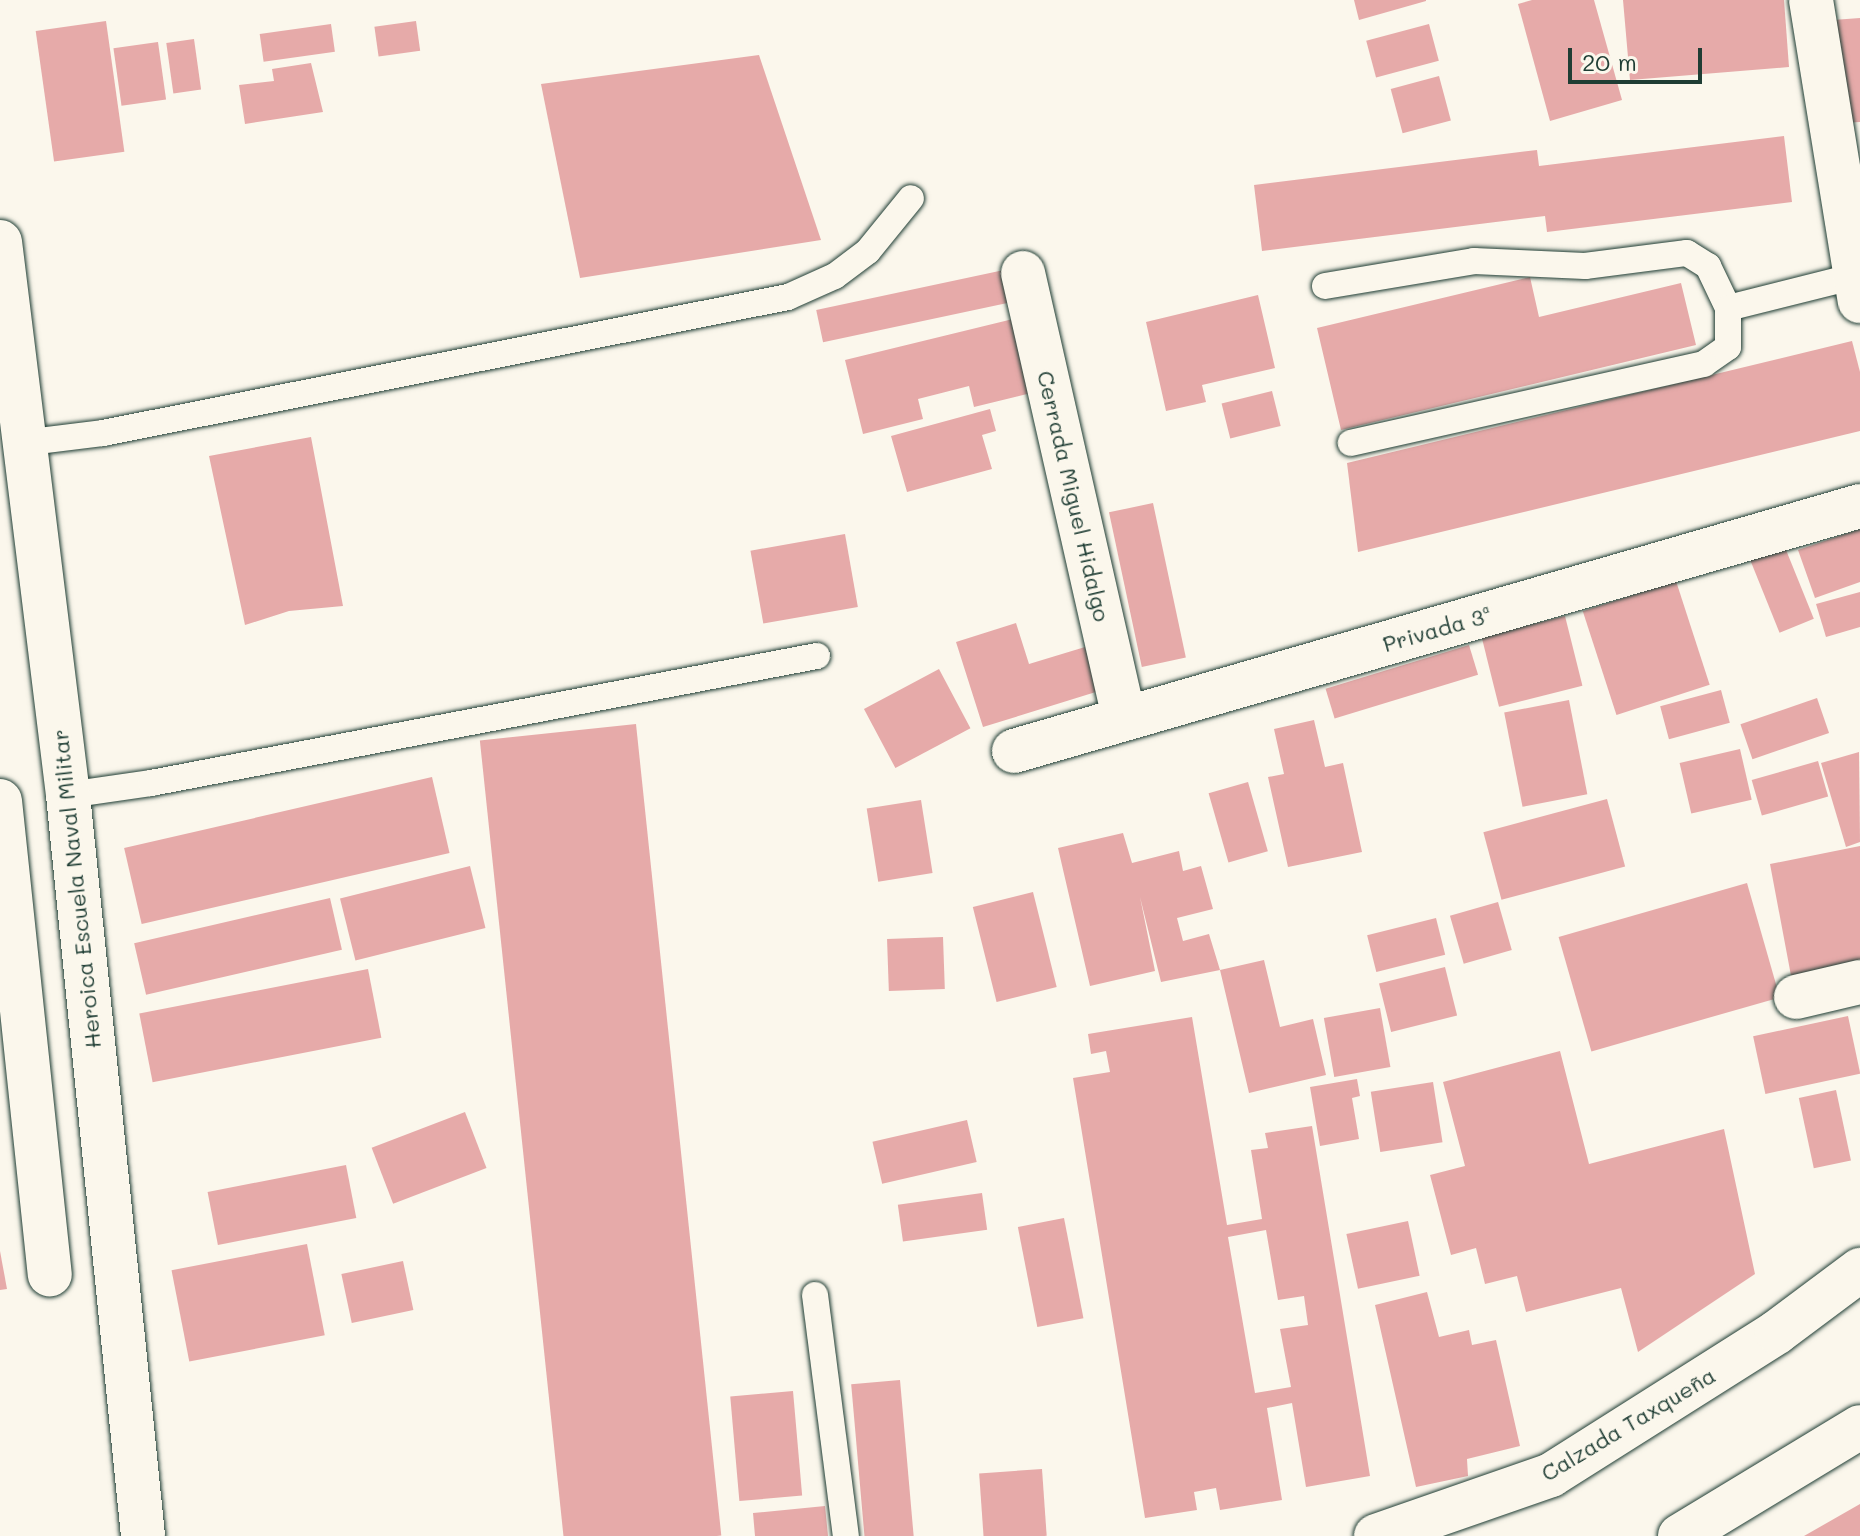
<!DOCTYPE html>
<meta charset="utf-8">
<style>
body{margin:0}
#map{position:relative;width:1860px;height:1536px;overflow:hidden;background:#fbf7ec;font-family:Mali,sans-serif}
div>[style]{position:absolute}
.building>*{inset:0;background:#e6aaa9;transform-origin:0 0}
.roads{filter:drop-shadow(0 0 2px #1f3d34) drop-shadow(0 0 2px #1f3d34)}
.service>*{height:26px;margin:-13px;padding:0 13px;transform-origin:13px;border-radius:13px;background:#fbf7ec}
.minor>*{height:44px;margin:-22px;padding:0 22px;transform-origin:22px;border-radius:22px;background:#fbf7ec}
.secondary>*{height:44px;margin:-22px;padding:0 22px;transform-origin:22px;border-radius:22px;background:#fbf7ec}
.primary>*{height:44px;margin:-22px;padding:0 22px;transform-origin:22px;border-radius:22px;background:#fbf7ec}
span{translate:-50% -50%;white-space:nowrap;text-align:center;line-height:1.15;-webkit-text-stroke:6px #fbf7ec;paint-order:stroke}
.street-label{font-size:22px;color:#1f3d34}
.scale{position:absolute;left:1568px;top:48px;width:134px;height:36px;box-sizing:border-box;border:4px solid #1f3d34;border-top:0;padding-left:10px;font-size:24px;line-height:28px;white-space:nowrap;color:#1f3d34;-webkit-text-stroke:6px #fbf7ec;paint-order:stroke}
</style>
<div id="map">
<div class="building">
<div style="clip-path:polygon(1354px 0,1426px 0,1426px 1px,1359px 20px)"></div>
<div style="clip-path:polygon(1532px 0,1594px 0,1622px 100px,1550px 121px,1518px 4px)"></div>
<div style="clip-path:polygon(1623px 0,1784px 0,1789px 67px,1630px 80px)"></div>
<div style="clip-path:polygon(1860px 18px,1860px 122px,1841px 123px,1833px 20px)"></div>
<div style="left:106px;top:21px;width:132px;height:71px;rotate:82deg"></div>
<div style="left:416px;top:21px;width:30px;height:42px;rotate:82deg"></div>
<div style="left:331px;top:24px;width:28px;height:72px;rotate:82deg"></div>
<div style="left:1429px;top:24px;width:38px;height:65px;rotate:75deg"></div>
<div style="left:194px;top:39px;width:51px;height:28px;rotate:82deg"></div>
<div style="left:158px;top:42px;width:58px;height:45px;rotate:82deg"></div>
<div style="clip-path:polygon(759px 55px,821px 240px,580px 278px,541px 84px)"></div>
<div style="clip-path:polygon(311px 63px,323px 112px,245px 124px,239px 85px,274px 81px,272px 69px)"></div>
<div style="left:1439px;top:76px;width:46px;height:50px;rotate:75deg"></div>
<div style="clip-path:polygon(1784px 136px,1792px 202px,1547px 232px,1545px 216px,1262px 251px,1254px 185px,1537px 150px,1539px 166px)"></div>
<div style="left:1004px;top:270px;width:33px;height:192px;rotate:78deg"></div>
<div style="clip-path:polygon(1530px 277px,1539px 317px,1681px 283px,1696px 345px,1341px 430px,1317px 328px)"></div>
<div style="clip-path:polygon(1258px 295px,1275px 368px,1202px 385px,1206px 402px,1166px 411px,1146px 322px)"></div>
<div style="clip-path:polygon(1013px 319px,1031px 393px,974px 407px,969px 386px,918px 399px,923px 419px,863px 434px,845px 360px)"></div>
<div style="clip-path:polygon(1852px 341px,1860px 372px,1860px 431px,1358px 552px,1347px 463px)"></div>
<div style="left:1272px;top:391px;width:36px;height:52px;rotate:76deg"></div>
<div style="clip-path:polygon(990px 409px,996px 431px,982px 435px,992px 469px,907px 492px,891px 436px)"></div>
<div style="clip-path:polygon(311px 437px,343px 606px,289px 611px,245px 625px,209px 456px)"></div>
<div style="left:1153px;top:503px;width:158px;height:45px;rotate:78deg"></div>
<div style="clip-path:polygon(1860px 529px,1860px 582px,1815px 598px,1798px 550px)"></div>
<div style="left:845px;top:534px;width:74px;height:96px;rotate:80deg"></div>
<div style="left:1782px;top:540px;width:85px;height:37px;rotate:68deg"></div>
<div style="left:1676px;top:581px;width:109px;height:98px;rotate:72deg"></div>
<div style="clip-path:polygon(1860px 592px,1860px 627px,1826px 637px,1816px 604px)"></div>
<div style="left:1565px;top:616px;width:72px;height:86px;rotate:76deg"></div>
<div style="clip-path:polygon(1016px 623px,1029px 664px,1085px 647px,1099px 691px,983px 727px,956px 642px)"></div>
<div style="left:1469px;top:645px;width:31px;height:150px;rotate:73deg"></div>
<div style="left:939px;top:669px;width:67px;height:85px;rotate:62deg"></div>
<div style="left:1721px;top:690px;width:34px;height:63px;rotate:75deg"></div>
<div style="left:1817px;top:698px;width:37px;height:81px;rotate:71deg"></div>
<div style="left:1569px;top:700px;width:96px;height:66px;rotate:79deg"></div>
<div style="clip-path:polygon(1314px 720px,1325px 767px,1343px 763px,1362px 852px,1288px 867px,1268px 777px,1284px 774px,1274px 729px)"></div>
<div style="left:636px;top:724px;width:816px;height:157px;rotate:84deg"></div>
<div style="left:1740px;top:749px;width:52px;height:62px;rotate:77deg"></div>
<div style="clip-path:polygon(1859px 752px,1860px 842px,1846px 847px,1821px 763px)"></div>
<div style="left:1818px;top:761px;width:37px;height:69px;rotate:74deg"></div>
<div style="left:432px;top:777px;width:78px;height:316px;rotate:77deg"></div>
<div style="left:1248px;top:782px;width:72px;height:41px;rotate:74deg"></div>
<div style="left:1607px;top:799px;width:70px;height:128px;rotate:75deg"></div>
<div style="left:921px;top:800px;width:74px;height:55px;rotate:81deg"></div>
<div style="clip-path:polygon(1123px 833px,1132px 863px,1179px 851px,1183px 871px,1201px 866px,1213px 909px,1177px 918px,1183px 941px,1209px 934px,1220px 970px,1161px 982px,1140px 897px,1155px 971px,1090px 986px,1058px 848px)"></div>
<div style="clip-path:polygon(1860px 846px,1860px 967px,1792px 981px,1770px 864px)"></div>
<div style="left:470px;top:866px;width:64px;height:134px;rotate:76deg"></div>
<div style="left:1747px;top:883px;width:119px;height:196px;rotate:74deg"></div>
<div style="left:1033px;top:892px;width:98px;height:62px;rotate:76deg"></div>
<div style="left:330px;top:898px;width:53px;height:201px;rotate:77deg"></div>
<div style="left:1498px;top:902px;width:50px;height:50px;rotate:74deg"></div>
<div style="left:1436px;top:918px;width:38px;height:71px;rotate:76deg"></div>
<div style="left:943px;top:937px;width:52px;height:56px;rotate:88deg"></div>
<div style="clip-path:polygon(1264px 960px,1280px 1027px,1313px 1019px,1326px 1075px,1249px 1093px,1220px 970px)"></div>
<div style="left:1445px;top:967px;width:50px;height:68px;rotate:76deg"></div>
<div style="left:368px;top:969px;width:70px;height:233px;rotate:79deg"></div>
<div style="left:1380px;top:1008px;width:60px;height:57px;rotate:80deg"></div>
<div style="left:1848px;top:1016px;width:59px;height:97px;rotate:78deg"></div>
<div style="clip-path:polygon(evenodd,1192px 1017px,1227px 1225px,1262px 1219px,1251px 1150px,1268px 1148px,1265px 1133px,1312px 1126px,1370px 1476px,1306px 1487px,1292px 1403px,1267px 1408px,1282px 1500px,1220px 1510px,1216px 1488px,1194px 1492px,1197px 1510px,1145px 1518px,1073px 1078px,1110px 1072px,1106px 1051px,1091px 1054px,1088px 1034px,1192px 1017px,1266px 1230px,1278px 1300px,1304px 1296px,1308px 1325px,1280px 1329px,1291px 1387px,1255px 1393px,1228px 1237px,1266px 1230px)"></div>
<div style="clip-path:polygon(1560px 1051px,1589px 1164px,1724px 1129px,1755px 1274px,1638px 1352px,1621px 1288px,1526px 1312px,1517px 1276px,1485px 1284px,1476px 1248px,1451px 1255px,1430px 1175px,1465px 1166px,1443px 1082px)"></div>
<div style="clip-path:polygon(1357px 1079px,1360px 1096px,1352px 1098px,1359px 1139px,1320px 1146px,1310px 1087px)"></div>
<div style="left:1433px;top:1082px;width:61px;height:63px;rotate:81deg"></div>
<div style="left:1836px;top:1090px;width:72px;height:38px;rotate:78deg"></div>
<div style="left:465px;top:1112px;width:60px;height:100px;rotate:69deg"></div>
<div style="left:967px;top:1120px;width:43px;height:97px;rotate:77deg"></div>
<div style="left:346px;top:1165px;width:54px;height:141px;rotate:79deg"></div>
<div style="left:982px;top:1193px;width:37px;height:85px;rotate:82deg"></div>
<div style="left:1064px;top:1218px;width:102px;height:47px;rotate:79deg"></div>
<div style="left:1408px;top:1221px;width:56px;height:63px;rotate:78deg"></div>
<div style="left:307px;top:1244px;width:93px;height:138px;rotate:79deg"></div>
<div style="clip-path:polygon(0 1251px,7px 1289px,0 1290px)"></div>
<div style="left:403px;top:1261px;width:50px;height:63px;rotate:78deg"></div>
<div style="clip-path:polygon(1427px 1292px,1439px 1337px,1469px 1330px,1472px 1345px,1496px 1340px,1520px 1446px,1467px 1459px,1468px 1476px,1416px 1487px,1375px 1305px)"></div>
<div style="left:900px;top:1380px;width:157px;height:49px;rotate:85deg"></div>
<div style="left:793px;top:1391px;width:105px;height:63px;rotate:85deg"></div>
<div style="left:1042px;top:1469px;width:67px;height:63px;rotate:86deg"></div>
<div style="clip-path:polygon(1860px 1504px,1860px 1536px,1804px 1536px)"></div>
<div style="clip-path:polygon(825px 1506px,828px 1536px,755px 1536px,753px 1513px)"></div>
</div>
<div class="roads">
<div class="service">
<div style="left:1325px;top:286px;width:151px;rotate:-9.5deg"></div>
<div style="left:1474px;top:261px;width:111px;rotate:2.6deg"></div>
<div style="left:1585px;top:266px;width:103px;rotate:-7.3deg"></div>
<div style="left:1687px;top:253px;width:25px;rotate:32deg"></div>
<div style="left:1708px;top:266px;width:47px;rotate:64.5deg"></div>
<div style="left:1728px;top:308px;width:39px;rotate:90deg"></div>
<div style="left:1728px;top:347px;width:29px;rotate:145deg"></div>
<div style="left:1704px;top:364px;width:362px;rotate:167.4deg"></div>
<div style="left:1728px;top:308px;width:131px;rotate:-14.1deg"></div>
<div style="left:22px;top:443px;width:82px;rotate:-7deg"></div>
<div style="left:103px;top:433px;width:698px;rotate:-11.23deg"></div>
<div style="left:788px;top:297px;width:51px;rotate:-24.1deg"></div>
<div style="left:835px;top:276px;width:41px;rotate:-37.1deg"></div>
<div style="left:868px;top:251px;width:68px;rotate:-50.9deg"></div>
<div style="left:68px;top:795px;width:84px;rotate:-8.2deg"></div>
<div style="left:151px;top:783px;width:678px;rotate:-10.8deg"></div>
<div style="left:815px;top:1295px;width:243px;rotate:82.7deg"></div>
</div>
<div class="minor">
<div style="left:1811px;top:0;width:305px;rotate:80.8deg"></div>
<div style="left:1023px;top:273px;width:457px;rotate:77.2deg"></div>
<div style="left:1014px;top:751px;width:881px;rotate:-16.15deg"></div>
<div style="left:0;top:801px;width:476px;rotate:84deg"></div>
<div style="left:1796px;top:997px;width:66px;rotate:-13.2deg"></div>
</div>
<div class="secondary">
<div style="left:1376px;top:1536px;width:185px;rotate:-19.2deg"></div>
<div style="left:1551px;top:1475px;width:267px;rotate:-32.3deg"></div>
<div style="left:1777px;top:1332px;width:104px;rotate:-36.8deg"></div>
<div style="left:1680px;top:1536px;width:210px;rotate:-31.2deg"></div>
</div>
<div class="primary">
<div style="left:0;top:242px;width:557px;rotate:82.99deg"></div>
<div style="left:68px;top:795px;width:745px;rotate:84.22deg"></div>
</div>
</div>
<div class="street-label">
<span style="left:1074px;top:496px;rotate:77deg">Cerrada Miguel Hidalgo</span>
<span style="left:1437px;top:629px;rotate:-16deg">Privada 3ª</span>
<span style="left:76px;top:889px;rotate:-96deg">Heroica Escuela Naval Militar</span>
<span style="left:1628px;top:1424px;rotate:-31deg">Calzada Taxqueña</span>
</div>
<div class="scale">20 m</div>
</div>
